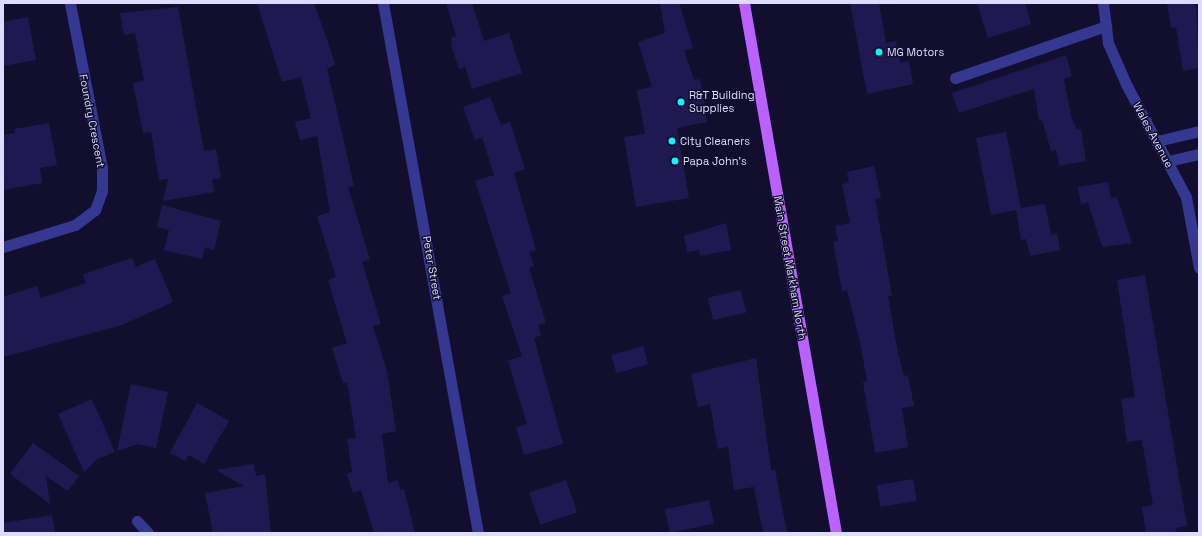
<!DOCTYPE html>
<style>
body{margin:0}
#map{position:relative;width:1202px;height:536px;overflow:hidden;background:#120f2e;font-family:"Space Grotesk",sans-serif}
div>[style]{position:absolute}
.building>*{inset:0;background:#201951;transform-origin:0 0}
.service>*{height:11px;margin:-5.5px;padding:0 5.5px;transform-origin:5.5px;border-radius:5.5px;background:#353891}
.minor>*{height:11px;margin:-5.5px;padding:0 5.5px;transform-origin:5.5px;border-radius:5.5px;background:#353891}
.primary>*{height:11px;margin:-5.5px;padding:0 5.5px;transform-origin:5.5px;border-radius:5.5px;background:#b962ff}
.dots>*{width:11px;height:11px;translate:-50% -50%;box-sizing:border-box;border:2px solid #120f2e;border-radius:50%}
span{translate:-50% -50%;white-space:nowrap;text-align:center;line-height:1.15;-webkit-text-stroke:3px #120f2e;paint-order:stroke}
.poi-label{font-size:11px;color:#dddbff}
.left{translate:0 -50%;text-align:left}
.street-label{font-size:11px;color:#dddbff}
.frame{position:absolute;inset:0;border:4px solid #dddbff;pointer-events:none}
</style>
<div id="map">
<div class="building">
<div style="clip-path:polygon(257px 3px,314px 3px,331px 51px,335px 65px,327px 68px,354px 186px,348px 187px,370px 260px,362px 262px,381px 324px,373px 326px,387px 371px,396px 431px,382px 434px,388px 483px,398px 480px,400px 490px,404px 489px,415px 533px,374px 533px,361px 490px,353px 493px,347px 474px,352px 472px,347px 439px,356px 438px,347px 382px,343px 383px,332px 348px,347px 343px,328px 280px,336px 277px,317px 216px,330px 212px,317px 136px,300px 140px,295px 122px,311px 118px,301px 77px,282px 82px)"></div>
<div style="clip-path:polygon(446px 3px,472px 3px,484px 41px,509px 33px,522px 73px,472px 89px,465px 66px,459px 69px,452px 48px,451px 38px,456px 36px)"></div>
<div style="clip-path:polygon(660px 3px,679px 3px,693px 48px,684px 50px,694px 80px,700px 79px,707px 122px,677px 128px,689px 198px,636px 207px,624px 137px,645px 134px,637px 90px,652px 87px,638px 42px,665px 33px)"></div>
<div style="clip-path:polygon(850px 3px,879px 3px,886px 43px,896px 41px,900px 63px,909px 61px,913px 84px,867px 94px)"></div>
<div style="clip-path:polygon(977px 3px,1025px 3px,1031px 24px,988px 38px)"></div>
<div style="clip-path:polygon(1167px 3px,1196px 3px,1199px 68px,1183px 71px,1176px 27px,1171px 28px)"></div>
<div style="clip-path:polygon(178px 7px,204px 151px,216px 149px,221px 178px,212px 180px,214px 192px,163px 201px,168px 179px,159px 180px,151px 132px,143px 133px,133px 83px,144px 81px,135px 33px,124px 35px,120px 13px)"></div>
<div style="clip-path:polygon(28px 17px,36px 60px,3px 66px,3px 22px)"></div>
<div style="clip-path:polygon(1066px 55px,1072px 76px,1064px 79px,1071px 116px,1077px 130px,1081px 129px,1086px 161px,1059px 166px,1056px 150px,1051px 151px,1042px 120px,1039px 121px,1034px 89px,959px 113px,952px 93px)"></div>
<div style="clip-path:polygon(490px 97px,501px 125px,510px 122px,525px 169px,514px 173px,536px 250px,529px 252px,534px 266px,529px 268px,546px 323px,538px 325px,541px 335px,534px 338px,563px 444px,524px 455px,516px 427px,527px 424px,508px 361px,522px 356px,502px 296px,511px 293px,475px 181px,494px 175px,482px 137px,475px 140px,463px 107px)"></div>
<div style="clip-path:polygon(49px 123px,57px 165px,40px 168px,42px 183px,3px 190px,3px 135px,15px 133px,14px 129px)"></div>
<div style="clip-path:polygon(1006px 132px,1021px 208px,1045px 204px,1051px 235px,1057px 233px,1060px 250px,1030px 256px,1026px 239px,1021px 240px,1016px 210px,991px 215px,976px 138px)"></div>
<div style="clip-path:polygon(874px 166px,881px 198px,875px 199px,892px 296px,888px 296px,898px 353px,904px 376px,908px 375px,914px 406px,902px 408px,908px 447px,875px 453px,863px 382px,867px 381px,861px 347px,847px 290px,842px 291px,833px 242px,838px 241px,835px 226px,850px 223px,842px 184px,849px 183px,847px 172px)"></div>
<div style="clip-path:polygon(1108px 182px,1111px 198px,1117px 197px,1132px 243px,1102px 247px,1088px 202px,1081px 204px,1078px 187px)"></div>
<div style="clip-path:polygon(162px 205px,221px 221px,214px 250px,205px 247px,202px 259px,164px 250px,169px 230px,157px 227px)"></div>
<div style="clip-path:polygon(726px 223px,731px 250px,700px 256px,699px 250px,687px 252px,684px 236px)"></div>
<div style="clip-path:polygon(132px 258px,136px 267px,155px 259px,173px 302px,122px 325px,3px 357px,3px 297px,37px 286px,41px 298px,86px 283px,83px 274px)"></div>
<div style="clip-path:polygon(1145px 275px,1187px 526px,1176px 528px,1177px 533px,1146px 533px,1142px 507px,1153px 505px,1142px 440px,1127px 442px,1121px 399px,1135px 397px,1117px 280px)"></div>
<div style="left:741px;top:290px;width:23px;height:34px;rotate:77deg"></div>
<div style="left:643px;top:346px;width:19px;height:33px;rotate:74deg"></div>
<div style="clip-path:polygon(756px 358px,771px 470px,775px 470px,787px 533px,763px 533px,754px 487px,734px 490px,728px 447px,718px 449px,710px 404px,698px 407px,691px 374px)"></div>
<div style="clip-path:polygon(131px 384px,168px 392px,156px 448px,138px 444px,117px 451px)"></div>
<div style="clip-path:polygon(92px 399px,115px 452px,97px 459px,84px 472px,58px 414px)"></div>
<div style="clip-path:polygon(197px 403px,229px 421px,204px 464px,189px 455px,185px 461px,170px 453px)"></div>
<div style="clip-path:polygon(33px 443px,79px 476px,68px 491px,46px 476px,50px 504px,10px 474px)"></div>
<div style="clip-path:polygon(254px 464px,256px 476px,265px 474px,271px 533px,213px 533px,205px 493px,244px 486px,216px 470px)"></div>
<div style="left:913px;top:479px;width:22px;height:37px;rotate:80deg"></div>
<div style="left:566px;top:480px;width:34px;height:39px;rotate:71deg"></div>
<div style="left:709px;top:500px;width:24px;height:45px;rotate:78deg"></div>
<div style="clip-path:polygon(52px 515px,55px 533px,3px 533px,3px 523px)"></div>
</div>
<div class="service">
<div style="left:955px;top:78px;width:160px;rotate:-19deg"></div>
<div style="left:1157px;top:141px;width:43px;rotate:-13.4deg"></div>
<div style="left:1168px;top:161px;width:32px;rotate:-13deg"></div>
</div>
<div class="minor">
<div style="left:383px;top:3px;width:538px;rotate:79.84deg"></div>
<div style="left:1103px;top:3px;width:40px;rotate:82.9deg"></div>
<div style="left:1108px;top:43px;width:47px;rotate:66.2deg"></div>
<div style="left:1127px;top:86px;width:126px;rotate:62deg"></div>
<div style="left:1186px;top:197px;width:72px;rotate:79.6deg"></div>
<div style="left:3px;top:247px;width:75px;rotate:-17deg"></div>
<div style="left:75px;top:225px;width:25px;rotate:-37deg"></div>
<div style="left:95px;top:210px;width:20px;rotate:-70deg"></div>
<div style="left:102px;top:191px;width:23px;rotate:-90deg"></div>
<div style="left:102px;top:168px;width:168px;rotate:-101deg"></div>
<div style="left:137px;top:521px;width:16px;rotate:47deg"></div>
</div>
<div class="primary">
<div style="left:744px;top:3px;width:538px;rotate:80.15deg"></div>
</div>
<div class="dots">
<div style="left:879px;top:52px;background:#07f9ff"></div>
<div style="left:681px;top:102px;background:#07f9ff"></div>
<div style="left:672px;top:141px;background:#07f9ff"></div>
<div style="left:675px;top:161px;background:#07f9ff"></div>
</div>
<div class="poi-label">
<span class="left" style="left:887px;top:52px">MG Motors</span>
<span class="left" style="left:689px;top:102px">R&amp;T Building<br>Supplies</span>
<span class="left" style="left:680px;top:141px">City Cleaners</span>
<span class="left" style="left:683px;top:161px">Papa John's</span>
</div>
<div class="street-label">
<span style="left:92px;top:121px;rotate:79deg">Foundry Crescent</span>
<span style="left:1153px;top:135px;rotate:62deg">Wales Avenue</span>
<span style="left:432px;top:268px;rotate:80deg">Peter Street</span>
<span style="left:790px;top:268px;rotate:80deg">Main Street Markham North</span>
</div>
<div class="frame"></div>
</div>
